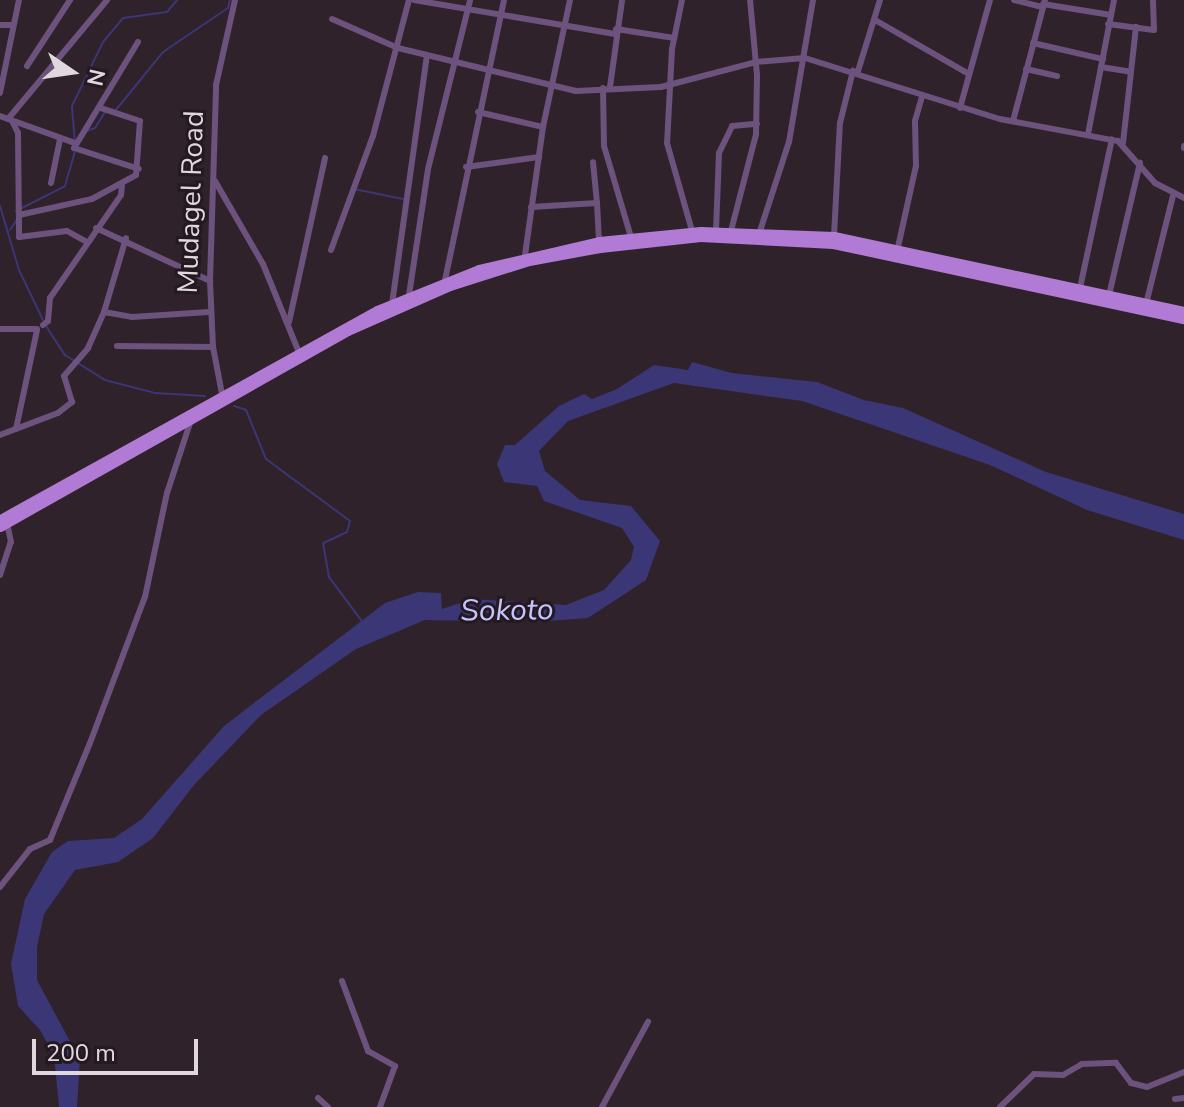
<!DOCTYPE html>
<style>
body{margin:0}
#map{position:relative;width:1184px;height:1107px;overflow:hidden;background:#2f222b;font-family:"Nunito Sans",sans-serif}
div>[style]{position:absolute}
.water>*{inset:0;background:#3b3675}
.stream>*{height:2px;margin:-1px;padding:0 1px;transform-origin:1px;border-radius:1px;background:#3b3675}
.minor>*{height:6px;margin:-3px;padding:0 3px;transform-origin:3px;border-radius:3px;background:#6c527d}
.primary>*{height:9px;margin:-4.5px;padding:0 4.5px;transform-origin:4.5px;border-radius:4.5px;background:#b17ad4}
span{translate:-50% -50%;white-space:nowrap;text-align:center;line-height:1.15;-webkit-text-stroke:6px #251921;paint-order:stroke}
.street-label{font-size:28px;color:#e0d8dd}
.water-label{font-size:30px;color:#c4c5ff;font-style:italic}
.north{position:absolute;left:32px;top:32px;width:80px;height:80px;-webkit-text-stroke:6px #251921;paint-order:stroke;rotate:103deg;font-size:22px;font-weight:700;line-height:32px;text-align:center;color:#e0d8dd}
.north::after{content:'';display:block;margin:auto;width:28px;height:36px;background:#e0d8dd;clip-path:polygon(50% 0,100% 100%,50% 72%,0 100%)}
.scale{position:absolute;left:32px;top:1039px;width:166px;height:36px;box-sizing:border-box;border:4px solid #e0d8dd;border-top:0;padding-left:10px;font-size:24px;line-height:28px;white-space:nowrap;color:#e0d8dd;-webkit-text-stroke:6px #251921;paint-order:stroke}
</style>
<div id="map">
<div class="water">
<div style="clip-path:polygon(692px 362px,732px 373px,817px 382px,864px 400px,903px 408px,1046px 472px,1184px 514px,1184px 540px,1087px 510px,990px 465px,802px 401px,674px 383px,568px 421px,539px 451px,545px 471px,580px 500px,631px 506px,660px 541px,646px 580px,588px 618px,535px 622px,507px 613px,485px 613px,475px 621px,425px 620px,356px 649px,261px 715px,194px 785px,153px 838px,118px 862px,75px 870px,44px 914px,37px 947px,37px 980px,80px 1060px,77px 1107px,59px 1107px,54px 1055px,40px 1030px,18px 1006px,11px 964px,25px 899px,52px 852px,68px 841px,114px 838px,142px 819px,224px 726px,385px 603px,418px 592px,441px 593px,442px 609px,472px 599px,566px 605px,604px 590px,631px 560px,634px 547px,622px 528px,544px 501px,537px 486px,504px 482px,497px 464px,505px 445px,515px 445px,559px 406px,584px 394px,592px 399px,617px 389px,654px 365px,688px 370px)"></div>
</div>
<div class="stream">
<div style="left:115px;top:111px;width:76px;rotate:-50.9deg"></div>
<div style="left:163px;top:52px;width:78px;rotate:-34.1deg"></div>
<div style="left:228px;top:8px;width:8px;rotate:-76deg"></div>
<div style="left:86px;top:131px;width:9px;rotate:-18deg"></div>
<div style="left:95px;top:128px;width:19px;rotate:-58deg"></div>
<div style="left:75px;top:142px;width:36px;rotate:-95deg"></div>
<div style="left:72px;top:106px;width:71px;rotate:-64.2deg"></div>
<div style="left:103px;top:42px;width:31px;rotate:-50deg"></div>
<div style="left:123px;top:18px;width:44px;rotate:-7.8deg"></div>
<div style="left:167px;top:12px;width:16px;rotate:-50deg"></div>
<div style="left:354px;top:189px;width:50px;rotate:11.5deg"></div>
<div style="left:0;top:206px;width:67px;rotate:73.5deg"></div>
<div style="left:19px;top:270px;width:55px;rotate:64.4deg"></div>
<div style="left:16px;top:211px;width:55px;rotate:-27deg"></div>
<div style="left:65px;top:186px;width:35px;rotate:-74deg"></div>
<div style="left:10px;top:230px;width:11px;rotate:-56deg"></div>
<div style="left:46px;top:326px;width:35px;rotate:57deg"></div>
<div style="left:65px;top:355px;width:47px;rotate:32deg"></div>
<div style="left:105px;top:380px;width:52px;rotate:14.6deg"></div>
<div style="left:155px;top:393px;width:50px;rotate:3.4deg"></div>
<div style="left:234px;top:406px;width:13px;rotate:18deg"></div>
<div style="left:246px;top:410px;width:53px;rotate:67.8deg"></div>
<div style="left:266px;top:459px;width:104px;rotate:36.4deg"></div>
<div style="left:350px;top:521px;width:11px;rotate:105deg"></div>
<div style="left:347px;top:532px;width:26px;rotate:155deg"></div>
<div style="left:323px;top:543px;width:35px;rotate:80deg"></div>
<div style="left:329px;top:577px;width:54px;rotate:53.3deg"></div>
</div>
<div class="minor">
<div style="left:414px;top:0;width:204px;rotate:9.6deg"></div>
<div style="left:682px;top:0;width:50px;rotate:101.5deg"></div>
<div style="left:672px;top:49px;width:94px;rotate:93deg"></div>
<div style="left:667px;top:143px;width:91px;rotate:74.1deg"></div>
<div style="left:1014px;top:0;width:30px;rotate:14deg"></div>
<div style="left:1043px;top:4px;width:69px;rotate:9.2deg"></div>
<div style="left:332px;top:19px;width:72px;rotate:23.7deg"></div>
<div style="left:398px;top:48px;width:183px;rotate:13.6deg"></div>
<div style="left:576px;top:91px;width:85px;rotate:-2.7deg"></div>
<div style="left:661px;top:87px;width:98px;rotate:-14.7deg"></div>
<div style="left:756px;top:62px;width:49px;rotate:-4.7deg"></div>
<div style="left:805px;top:58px;width:204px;rotate:17.4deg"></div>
<div style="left:1000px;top:119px;width:120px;rotate:10.6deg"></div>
<div style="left:1118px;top:141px;width:56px;rotate:48.6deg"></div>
<div style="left:1155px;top:183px;width:33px;rotate:27deg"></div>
<div style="left:875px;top:20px;width:108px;rotate:29.9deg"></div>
<div style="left:1108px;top:24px;width:46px;rotate:7.4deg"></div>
<div style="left:1154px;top:30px;width:30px;rotate:-92deg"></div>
<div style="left:0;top:25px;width:13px"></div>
<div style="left:616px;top:29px;width:59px;rotate:8.8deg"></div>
<div style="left:138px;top:42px;width:124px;rotate:121.1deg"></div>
<div style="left:74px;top:148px;width:68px;rotate:17.9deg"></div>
<div style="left:1033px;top:43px;width:72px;rotate:12.9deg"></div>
<div style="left:27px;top:66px;width:79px;rotate:-56.9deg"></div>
<div style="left:1101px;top:67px;width:30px;rotate:9deg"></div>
<div style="left:1026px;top:69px;width:32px;rotate:13deg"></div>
<div style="left:858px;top:71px;width:74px;rotate:-72.8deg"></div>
<div style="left:610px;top:87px;width:88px;rotate:-82.1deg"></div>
<div style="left:603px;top:88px;width:58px;rotate:89deg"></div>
<div style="left:604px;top:146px;width:95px;rotate:73.5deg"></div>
<div style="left:0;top:93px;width:95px;rotate:-78.5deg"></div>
<div style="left:960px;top:108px;width:112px;rotate:-74.5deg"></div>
<div style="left:478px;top:112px;width:67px;rotate:13deg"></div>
<div style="left:0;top:116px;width:80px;rotate:19.8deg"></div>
<div style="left:8px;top:119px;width:155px;rotate:-50.2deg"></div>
<div style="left:1013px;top:121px;width:125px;rotate:-75.2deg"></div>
<div style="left:13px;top:123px;width:11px;rotate:63deg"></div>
<div style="left:18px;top:133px;width:104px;rotate:89.4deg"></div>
<div style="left:19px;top:237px;width:48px;rotate:-7.1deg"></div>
<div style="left:67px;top:231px;width:23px;rotate:29deg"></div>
<div style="left:1088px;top:134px;width:136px;rotate:-79deg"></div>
<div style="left:1123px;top:143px;width:117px;rotate:-83.6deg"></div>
<div style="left:1184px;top:146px;width:2px;rotate:90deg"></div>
<div style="left:466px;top:167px;width:74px;rotate:-7.8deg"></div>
<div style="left:215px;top:181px;width:96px;rotate:60deg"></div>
<div style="left:263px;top:264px;width:93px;rotate:67.9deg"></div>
<div style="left:51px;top:183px;width:45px;rotate:-78.4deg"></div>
<div style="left:597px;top:203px;width:38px;rotate:87deg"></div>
<div style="left:531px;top:207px;width:66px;rotate:-3.5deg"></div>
<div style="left:597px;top:203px;width:41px;rotate:-95.6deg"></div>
<div style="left:19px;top:215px;width:75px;rotate:-12.4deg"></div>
<div style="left:92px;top:199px;width:50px;rotate:-28.6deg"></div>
<div style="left:136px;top:175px;width:54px;rotate:-85.8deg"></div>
<div style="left:140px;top:121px;width:41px;rotate:-161.6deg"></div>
<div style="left:96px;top:228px;width:126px;rotate:24.9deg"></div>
<div style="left:716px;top:231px;width:78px;rotate:-87.8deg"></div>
<div style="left:719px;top:153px;width:30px;rotate:-64deg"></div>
<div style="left:732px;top:126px;width:25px;rotate:-5deg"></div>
<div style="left:731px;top:231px;width:100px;rotate:-75.5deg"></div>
<div style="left:756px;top:134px;width:59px;rotate:-89deg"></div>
<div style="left:757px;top:75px;width:75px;rotate:-95.3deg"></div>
<div style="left:760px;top:231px;width:94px;rotate:-72deg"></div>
<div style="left:789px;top:142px;width:144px;rotate:-80.4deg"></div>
<div style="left:834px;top:236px;width:113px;rotate:-87deg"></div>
<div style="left:840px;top:123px;width:54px;rotate:-76deg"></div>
<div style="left:898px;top:247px;width:83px;rotate:-77.5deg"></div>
<div style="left:916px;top:166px;width:45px;rotate:-91.3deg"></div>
<div style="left:915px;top:121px;width:26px;rotate:-74deg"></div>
<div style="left:331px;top:250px;width:121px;rotate:-69.8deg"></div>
<div style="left:373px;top:136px;width:141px;rotate:-75.2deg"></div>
<div style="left:525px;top:255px;width:129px;rotate:-82deg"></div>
<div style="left:543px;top:127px;width:130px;rotate:-78deg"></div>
<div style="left:445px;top:280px;width:286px;rotate:-78.1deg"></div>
<div style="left:1080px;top:288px;width:152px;rotate:-77.9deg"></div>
<div style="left:409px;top:295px;width:127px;rotate:-81.4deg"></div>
<div style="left:428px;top:169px;width:174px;rotate:-76deg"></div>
<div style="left:1109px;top:295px;width:136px;rotate:-76.8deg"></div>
<div style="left:392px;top:304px;width:250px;rotate:-82deg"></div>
<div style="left:1146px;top:304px;width:111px;rotate:-76deg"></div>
<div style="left:104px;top:312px;width:28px;rotate:10deg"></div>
<div style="left:132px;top:317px;width:77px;rotate:-3.7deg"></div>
<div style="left:289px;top:322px;width:168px;rotate:-77.6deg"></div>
<div style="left:43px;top:325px;width:6px;rotate:-39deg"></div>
<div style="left:48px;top:321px;width:23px;rotate:-85deg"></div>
<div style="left:50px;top:298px;width:125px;rotate:-55.4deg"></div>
<div style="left:121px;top:195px;width:9px;rotate:-84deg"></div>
<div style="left:0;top:329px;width:37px"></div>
<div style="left:117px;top:346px;width:96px;rotate:0.6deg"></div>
<div style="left:227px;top:394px;width:5px;rotate:180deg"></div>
<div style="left:222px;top:394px;width:48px;rotate:-100.8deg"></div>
<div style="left:213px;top:347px;width:66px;rotate:-92.6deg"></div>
<div style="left:210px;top:281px;width:196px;rotate:-88.2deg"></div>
<div style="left:216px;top:85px;width:87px;rotate:-77.4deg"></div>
<div style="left:16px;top:429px;width:101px;rotate:-78deg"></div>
<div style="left:0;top:435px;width:62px;rotate:-20.8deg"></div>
<div style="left:58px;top:413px;width:18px;rotate:-38deg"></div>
<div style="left:72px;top:402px;width:27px;rotate:-107deg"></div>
<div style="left:64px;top:376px;width:37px;rotate:-49deg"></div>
<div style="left:88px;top:348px;width:39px;rotate:-66deg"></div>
<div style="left:104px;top:312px;width:77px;rotate:-73.4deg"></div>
<div style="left:0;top:575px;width:35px;rotate:-72deg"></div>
<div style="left:11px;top:542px;width:19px;rotate:-102deg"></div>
<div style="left:0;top:887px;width:48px;rotate:-51.7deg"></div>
<div style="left:30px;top:849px;width:22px;rotate:-24deg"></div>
<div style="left:50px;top:840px;width:105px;rotate:-67.6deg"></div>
<div style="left:90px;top:743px;width:156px;rotate:-69.4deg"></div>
<div style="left:145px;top:597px;width:106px;rotate:-78.1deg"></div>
<div style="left:167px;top:493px;width:77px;rotate:-71.8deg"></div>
<div style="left:342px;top:981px;width:75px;rotate:69.6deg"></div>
<div style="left:368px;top:1051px;width:31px;rotate:29deg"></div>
<div style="left:395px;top:1066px;width:44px;rotate:110.1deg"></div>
<div style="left:318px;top:1098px;width:13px;rotate:42deg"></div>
<div style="left:1175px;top:1099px;width:9px;rotate:-6deg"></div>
<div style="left:602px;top:1107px;width:97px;rotate:-61.6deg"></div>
<div style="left:1000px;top:1107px;width:47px;rotate:-44.1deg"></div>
<div style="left:1034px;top:1074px;width:29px;rotate:2deg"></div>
<div style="left:1063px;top:1075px;width:22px;rotate:-30deg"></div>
<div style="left:1082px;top:1064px;width:34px;rotate:-2deg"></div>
<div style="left:1116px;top:1063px;width:25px;rotate:53deg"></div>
<div style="left:1131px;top:1083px;width:16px;rotate:14deg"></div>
<div style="left:1147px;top:1087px;width:40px;rotate:-22deg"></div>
</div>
<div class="primary">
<div style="left:0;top:519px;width:431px;rotate:-29deg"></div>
<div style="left:377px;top:310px;width:110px;rotate:-21.9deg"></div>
<div style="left:479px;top:269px;width:123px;rotate:-13.1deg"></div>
<div style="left:599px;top:241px;width:102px;rotate:-5.6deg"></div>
<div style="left:701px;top:231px;width:133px;rotate:2.2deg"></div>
<div style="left:834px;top:236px;width:358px;rotate:12.1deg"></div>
<div style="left:0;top:527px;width:399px;rotate:-29.4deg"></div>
<div style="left:348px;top:331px;width:111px;rotate:-23.8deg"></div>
<div style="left:450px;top:286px;width:83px;rotate:-17.6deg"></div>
<div style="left:529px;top:261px;width:72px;rotate:-10.4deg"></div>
<div style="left:600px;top:248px;width:101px;rotate:-6.3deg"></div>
<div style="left:700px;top:237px;width:133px;rotate:3deg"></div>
<div style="left:833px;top:244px;width:359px;rotate:12.1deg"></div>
</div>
<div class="street-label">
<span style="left:191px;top:202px;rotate:-88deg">Mudagel Road</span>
</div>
<div class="water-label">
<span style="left:507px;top:611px;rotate:-1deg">Sokoto</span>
</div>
<div class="north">N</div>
<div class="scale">200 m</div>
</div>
